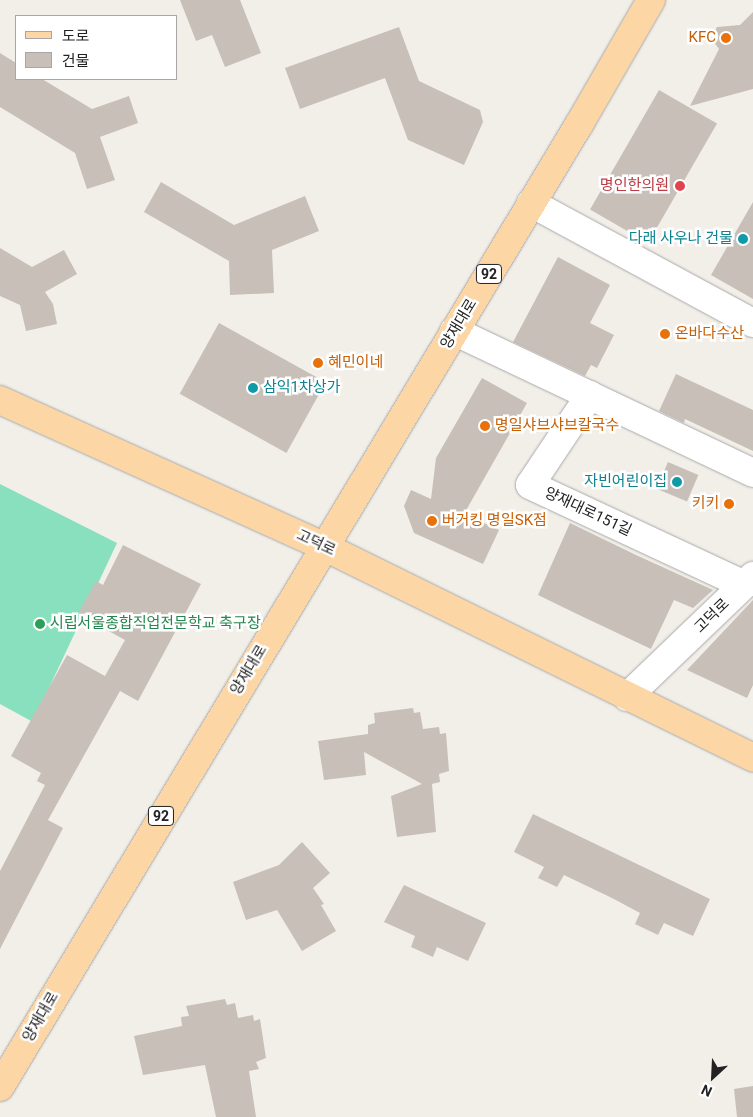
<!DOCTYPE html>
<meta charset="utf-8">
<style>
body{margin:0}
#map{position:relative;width:753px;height:1117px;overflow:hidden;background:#f2efe9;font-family:Roboto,"Noto Sans KR",sans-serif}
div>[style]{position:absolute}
.pitch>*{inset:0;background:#88e0be}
.building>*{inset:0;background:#c7bfb8;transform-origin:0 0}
.roads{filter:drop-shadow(0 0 1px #a9a9a9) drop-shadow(0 0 1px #a9a9a9)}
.minor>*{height:28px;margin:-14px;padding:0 14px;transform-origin:14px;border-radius:14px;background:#fff}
.major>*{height:28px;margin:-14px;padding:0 14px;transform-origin:14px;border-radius:14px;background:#fcd6a4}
.dots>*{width:14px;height:14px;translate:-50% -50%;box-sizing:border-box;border:2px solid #fff;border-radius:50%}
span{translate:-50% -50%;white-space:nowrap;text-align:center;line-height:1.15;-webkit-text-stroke:5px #fff;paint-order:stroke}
.shield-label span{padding:1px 4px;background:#fff;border:1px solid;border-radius:4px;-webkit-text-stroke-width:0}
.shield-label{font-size:14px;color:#222;font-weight:700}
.food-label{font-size:15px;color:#c56008}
.right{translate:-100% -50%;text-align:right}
.left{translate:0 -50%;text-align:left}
.health-label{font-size:15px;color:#be3a42}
.culture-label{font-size:15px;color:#0d838f}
.street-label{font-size:15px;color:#222}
.leisure-label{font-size:15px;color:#27864d}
.legend{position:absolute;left:15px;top:15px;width:162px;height:65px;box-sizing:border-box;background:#fff;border:1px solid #a7a7a7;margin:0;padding:6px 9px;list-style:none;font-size:15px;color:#222}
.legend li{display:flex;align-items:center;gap:10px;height:25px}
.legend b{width:25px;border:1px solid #a7a7a7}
.north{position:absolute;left:688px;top:1052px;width:50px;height:50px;-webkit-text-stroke:4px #fff;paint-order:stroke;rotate:205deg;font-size:14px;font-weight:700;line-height:20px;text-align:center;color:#222}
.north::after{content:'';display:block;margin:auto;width:18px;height:22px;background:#222;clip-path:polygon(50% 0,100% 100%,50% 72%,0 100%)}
</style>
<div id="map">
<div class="pitch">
<div style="clip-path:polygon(0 484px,117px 543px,33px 722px,0 704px)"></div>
</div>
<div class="building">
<div style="clip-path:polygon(180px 0,240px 0,261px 53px,225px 67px,212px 35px,196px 41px)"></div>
<div style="clip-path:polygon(753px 12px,753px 89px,690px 106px,719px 49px,711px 38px,717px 27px,740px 25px)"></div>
<div style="clip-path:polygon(399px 27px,419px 81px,480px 110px,483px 122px,464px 165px,408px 140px,385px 78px,300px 109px,285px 68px)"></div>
<div style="clip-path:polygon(0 53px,16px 63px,16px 79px,42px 79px,92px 109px,129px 96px,138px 123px,100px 137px,115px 180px,87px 189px,75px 153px,0 107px)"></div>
<div style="left:659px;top:90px;width:67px;height:138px;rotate:30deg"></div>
<div style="clip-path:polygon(161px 182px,234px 225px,305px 196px,319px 231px,272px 250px,274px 293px,230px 295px,229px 261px,144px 212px)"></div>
<div style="clip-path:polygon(753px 202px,753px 299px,711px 275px)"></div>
<div style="clip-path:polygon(0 248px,32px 267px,64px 250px,77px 274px,45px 292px,53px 304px,57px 324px,26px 331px,20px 305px,0 296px)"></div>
<div style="clip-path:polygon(558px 257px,610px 285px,590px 323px,614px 335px,597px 368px,591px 365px,585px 376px,513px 342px)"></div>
<div style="left:219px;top:323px;width:122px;height:81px;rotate:29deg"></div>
<div style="clip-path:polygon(676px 374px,753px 410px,753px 451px,685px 419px,684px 423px,659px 411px)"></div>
<div style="clip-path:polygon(482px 378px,527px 403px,464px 514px,499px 530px,483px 564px,414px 533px,404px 506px,411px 490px,431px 499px,436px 458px)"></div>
<div style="left:668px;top:462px;width:33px;height:29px;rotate:23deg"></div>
<div style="clip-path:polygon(570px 523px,636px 555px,713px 590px,693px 608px,674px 600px,651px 649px,577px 614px,538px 595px)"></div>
<div style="clip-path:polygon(123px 545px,201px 584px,138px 701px,120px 691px,48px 820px,63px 828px,0 949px,0 871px,45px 785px,37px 781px,41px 773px,11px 756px,67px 655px,105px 676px,125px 640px,78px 614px,96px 581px,103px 585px)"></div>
<div style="clip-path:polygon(753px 600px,753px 685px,747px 698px,687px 670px)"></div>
<div style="clip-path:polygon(413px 708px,414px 713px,420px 712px,423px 729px,439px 727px,440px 734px,446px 733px,449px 771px,439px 774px,440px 782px,432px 784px,436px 832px,397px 837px,391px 796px,422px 784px,364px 752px,366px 775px,324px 780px,318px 741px,368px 734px,368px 725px,375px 723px,374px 713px)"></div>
<div style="clip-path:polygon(533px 814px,710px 899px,693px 936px,664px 923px,658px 935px,635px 924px,640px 913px,612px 898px,564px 875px,557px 887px,538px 878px,544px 867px,514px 852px)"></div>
<div style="clip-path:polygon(302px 842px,330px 873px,313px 888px,324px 904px,321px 905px,336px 931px,302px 951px,277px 910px,246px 920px,233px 882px,279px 865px)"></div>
<div style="clip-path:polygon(404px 885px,486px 923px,468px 961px,437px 947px,433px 957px,411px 947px,415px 936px,384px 922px)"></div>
<div style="clip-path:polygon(225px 999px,227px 1005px,235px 1003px,238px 1018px,253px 1015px,254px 1021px,260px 1019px,266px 1058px,256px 1062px,259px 1069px,249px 1071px,256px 1117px,216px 1117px,205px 1065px,143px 1075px,134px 1036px,182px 1026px,181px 1017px,189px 1016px,186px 1006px)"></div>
<div style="clip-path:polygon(753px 1086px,753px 1117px,737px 1117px,734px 1089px)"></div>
</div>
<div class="roads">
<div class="minor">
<div style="left:531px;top:203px;width:252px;rotate:28.4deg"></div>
<div style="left:454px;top:331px;width:331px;rotate:25.4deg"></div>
<div style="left:590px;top:395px;width:108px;rotate:123.7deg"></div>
<div style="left:530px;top:485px;width:236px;rotate:25deg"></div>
<div style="left:627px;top:697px;width:175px;rotate:-43.8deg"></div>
</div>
<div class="major">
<div style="left:0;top:400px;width:357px;rotate:24.3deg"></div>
<div style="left:325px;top:547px;width:477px;rotate:26.2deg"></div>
<div style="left:0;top:1087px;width:1125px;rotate:-58.97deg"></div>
<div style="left:580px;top:123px;width:142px;rotate:-60deg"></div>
</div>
</div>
<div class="dots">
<div style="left:726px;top:38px;background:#e8710a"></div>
<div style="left:680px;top:186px;background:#e0444e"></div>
<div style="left:743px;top:239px;background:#0f9aa8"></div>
<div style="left:665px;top:334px;background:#e8710a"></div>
<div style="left:318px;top:363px;background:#e8710a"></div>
<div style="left:253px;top:388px;background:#0f9aa8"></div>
<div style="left:485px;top:426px;background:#e8710a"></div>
<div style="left:677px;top:482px;background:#0f9aa8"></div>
<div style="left:729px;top:504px;background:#e8710a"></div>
<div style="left:432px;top:521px;background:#e8710a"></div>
<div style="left:40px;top:624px;background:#2e9e5b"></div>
</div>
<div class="shield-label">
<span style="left:489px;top:274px">92</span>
<span style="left:161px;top:816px">92</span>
</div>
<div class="food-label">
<span class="right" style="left:716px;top:38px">KFC</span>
<span class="left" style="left:675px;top:334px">온바다수산</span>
<span class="left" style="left:328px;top:363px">혜민이네</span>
<span class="left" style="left:495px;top:426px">명일샤브샤브칼국수</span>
<span class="right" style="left:719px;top:504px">키키</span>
<span class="left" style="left:442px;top:521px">버거킹 명일SK점</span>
</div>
<div class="health-label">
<span class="right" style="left:669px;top:186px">명인한의원</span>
</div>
<div class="culture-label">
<span class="right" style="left:733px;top:239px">다래 사우나 건물</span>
<span class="left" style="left:263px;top:388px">삼익1차상가</span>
<span class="right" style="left:667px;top:482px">자빈어린이집</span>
</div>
<div class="street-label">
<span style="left:459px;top:324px;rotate:-59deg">양재대로</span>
<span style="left:588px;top:512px;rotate:25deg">양재대로151길</span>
<span style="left:316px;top:543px;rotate:25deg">고덕로</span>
<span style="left:712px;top:616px;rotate:-44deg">고덕로</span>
<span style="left:249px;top:670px;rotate:-59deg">양재대로</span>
<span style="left:41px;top:1017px;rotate:-60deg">양재대로</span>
</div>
<div class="leisure-label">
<span class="left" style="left:50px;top:624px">시립서울종합직업전문학교 축구장</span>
</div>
<ul class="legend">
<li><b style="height:6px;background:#fcd6a4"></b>도로</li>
<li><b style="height:14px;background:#c7bfb8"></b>건물</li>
</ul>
<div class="north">N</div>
</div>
